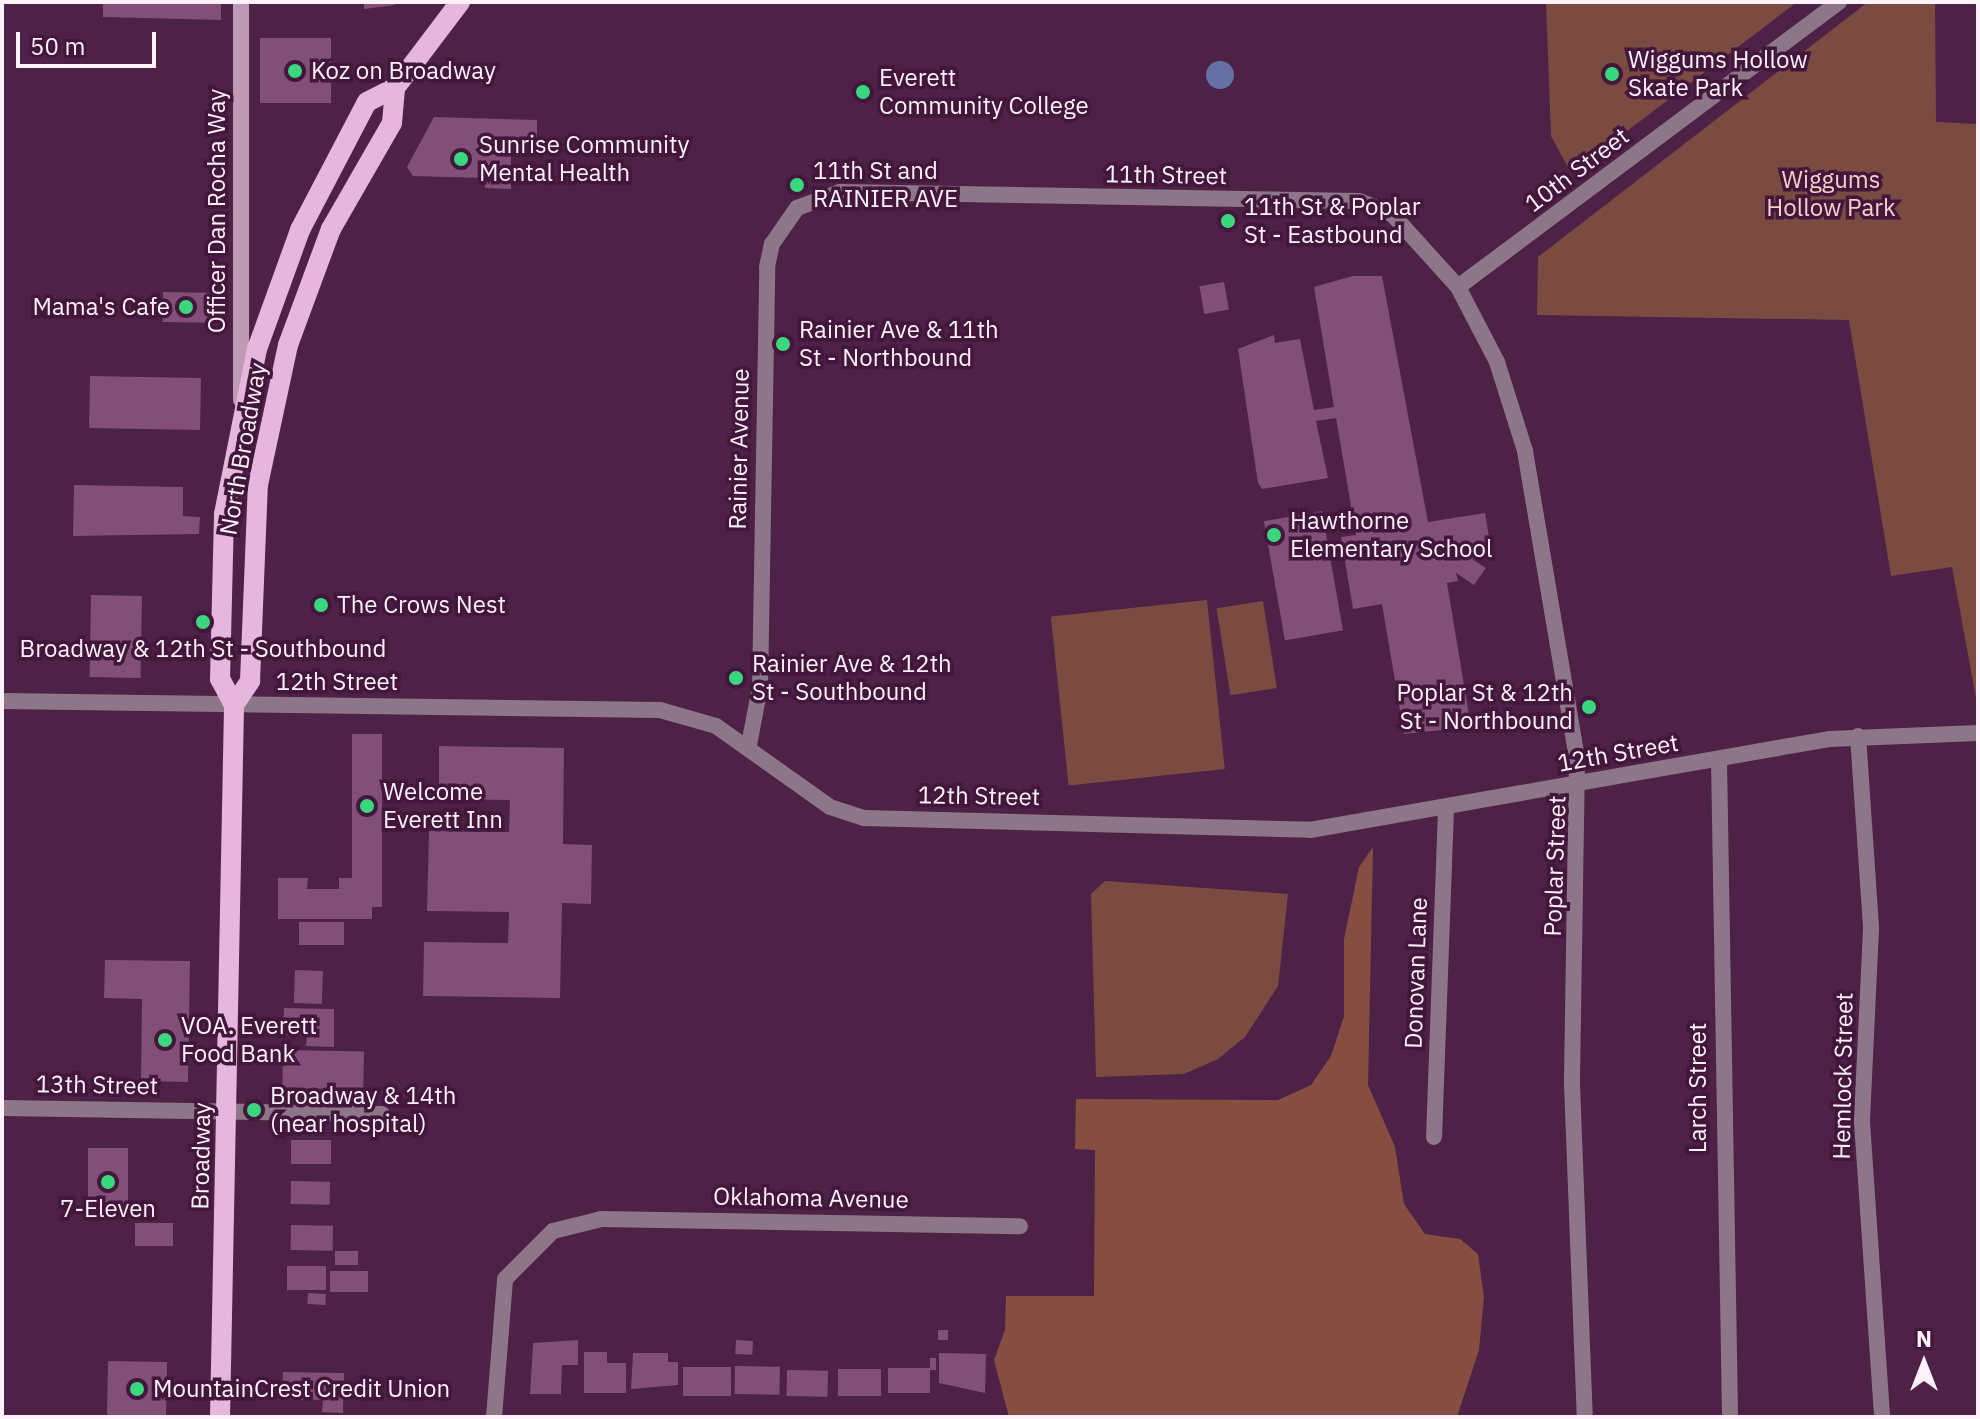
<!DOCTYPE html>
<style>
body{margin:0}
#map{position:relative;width:1980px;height:1419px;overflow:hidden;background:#4e2147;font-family:"IBM Plex Sans",sans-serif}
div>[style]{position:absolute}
.green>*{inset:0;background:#7b4b41;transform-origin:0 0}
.forest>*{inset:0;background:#864e41}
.water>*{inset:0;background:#6571a3}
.round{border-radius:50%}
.building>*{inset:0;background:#814f78;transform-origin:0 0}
.street>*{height:16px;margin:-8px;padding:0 8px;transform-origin:8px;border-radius:8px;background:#8d7688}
.secondary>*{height:16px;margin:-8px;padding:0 8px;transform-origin:8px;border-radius:8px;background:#bf9ab7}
.primary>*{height:20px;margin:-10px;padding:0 10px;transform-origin:10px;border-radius:10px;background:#e6b6dc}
.dots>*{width:22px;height:22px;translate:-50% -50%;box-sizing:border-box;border:4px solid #43163c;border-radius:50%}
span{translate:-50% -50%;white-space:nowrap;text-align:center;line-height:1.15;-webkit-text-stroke:7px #43163c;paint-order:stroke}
.poi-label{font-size:24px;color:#fdf1fa}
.left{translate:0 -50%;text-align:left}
.right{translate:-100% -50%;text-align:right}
.street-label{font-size:24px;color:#fdf1fa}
.park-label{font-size:24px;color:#f5d0c7}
.frame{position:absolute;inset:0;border:4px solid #fdf1fa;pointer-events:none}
.north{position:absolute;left:1884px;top:1323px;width:80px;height:80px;-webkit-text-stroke:6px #43163c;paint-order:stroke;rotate:0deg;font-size:22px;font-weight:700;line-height:32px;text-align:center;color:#fdf1fa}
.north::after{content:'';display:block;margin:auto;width:28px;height:36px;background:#fdf1fa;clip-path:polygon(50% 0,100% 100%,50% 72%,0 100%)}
.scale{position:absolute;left:16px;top:32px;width:140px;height:36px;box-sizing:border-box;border:4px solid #fdf1fa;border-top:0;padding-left:10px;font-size:24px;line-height:28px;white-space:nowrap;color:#fdf1fa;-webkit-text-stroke:6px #43163c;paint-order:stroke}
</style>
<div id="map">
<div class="green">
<div style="clip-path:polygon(1546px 2px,1797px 2px,1614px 141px,1568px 167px,1551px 136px)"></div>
<div style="clip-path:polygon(1868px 2px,1935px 2px,1936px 122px,1978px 124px,1978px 709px,1952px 567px,1891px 576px,1849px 320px,1537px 315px,1538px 257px)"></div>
<div style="left:1207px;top:600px;width:170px;height:157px;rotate:84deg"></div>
<div style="left:1263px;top:601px;width:88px;height:47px;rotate:81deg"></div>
<div style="clip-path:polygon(1105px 881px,1288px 894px,1278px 986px,1245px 1037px,1218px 1059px,1184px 1074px,1096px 1077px,1091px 894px)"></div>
</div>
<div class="forest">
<div style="clip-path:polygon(1373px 847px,1368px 1085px,1395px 1147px,1404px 1204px,1425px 1234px,1460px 1239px,1478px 1254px,1484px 1297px,1479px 1350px,1457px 1417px,1009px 1417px,994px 1360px,1005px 1330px,1006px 1296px,1094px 1296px,1095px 1150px,1075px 1149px,1076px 1099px,1278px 1100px,1311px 1085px,1331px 1056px,1344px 1016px,1344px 939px,1359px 867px)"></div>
</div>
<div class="water">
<div class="round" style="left:1206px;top:61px;width:28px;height:28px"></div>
</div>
<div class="building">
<div style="clip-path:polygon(103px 2px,221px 2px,221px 20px,103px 17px)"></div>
<div style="clip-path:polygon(364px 2px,395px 2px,395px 5px,364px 9px)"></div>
<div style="left:260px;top:38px;width:71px;height:65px"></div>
<div style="clip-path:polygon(434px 117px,537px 120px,537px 148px,511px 149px,511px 189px,485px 188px,484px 178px,413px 176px,407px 167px)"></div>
<div style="clip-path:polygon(1353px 276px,1382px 276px,1428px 522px,1485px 513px,1492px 555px,1472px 559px,1486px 568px,1474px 585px,1456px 573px,1458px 581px,1447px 583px,1471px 727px,1404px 734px,1382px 604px,1353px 609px,1341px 537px,1356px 535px,1336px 418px,1316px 421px,1328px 478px,1262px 489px,1258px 483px,1238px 349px,1274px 335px,1275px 343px,1300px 339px,1314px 410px,1334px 407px,1314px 287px)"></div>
<div style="left:1224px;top:282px;width:28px;height:25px;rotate:80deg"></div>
<div style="left:163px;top:292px;width:48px;height:30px;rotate:1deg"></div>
<div style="left:90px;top:376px;width:111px;height:52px;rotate:1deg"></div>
<div style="clip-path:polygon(74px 485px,183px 487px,183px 516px,200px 517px,199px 534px,73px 536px)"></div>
<div style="left:1322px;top:511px;width:121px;height:59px;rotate:80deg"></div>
<div style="left:91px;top:595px;width:51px;height:82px;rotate:1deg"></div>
<div style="clip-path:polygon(352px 734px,382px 734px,382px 907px,372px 907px,372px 919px,278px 919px,278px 878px,308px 878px,307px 889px,339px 889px,339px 878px,352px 878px)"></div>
<div style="clip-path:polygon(439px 746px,564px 748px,563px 844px,592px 845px,591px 904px,562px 903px,560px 998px,423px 996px,424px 942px,508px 943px,509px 912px,427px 911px,429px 831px,509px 832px,510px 800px,439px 799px)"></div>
<div style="left:299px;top:922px;width:45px;height:23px"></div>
<div style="clip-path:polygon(105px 960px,190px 961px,188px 1082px,141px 1081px,142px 999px,104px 998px)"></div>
<div style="left:295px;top:970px;width:28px;height:33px;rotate:2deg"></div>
<div style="clip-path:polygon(284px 1008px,334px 1009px,334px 1047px,306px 1046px,307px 1036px,283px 1035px)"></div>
<div style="left:283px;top:1050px;width:81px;height:38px;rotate:1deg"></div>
<div style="left:291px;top:1140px;width:40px;height:24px"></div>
<div style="left:88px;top:1148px;width:40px;height:68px"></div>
<div style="left:291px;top:1181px;width:39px;height:23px;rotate:1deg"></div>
<div style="left:135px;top:1223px;width:38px;height:23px"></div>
<div style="left:291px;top:1225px;width:42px;height:25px;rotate:1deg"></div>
<div style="left:335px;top:1251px;width:23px;height:14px"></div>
<div style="left:287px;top:1266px;width:39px;height:24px"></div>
<div style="left:330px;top:1271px;width:38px;height:21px"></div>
<div style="left:308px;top:1293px;width:18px;height:11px;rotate:3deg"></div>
<div style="left:938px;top:1330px;width:10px;height:10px"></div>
<div style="clip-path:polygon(578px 1340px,578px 1365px,562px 1365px,561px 1394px,530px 1394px,533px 1343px)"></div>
<div style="left:736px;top:1340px;width:17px;height:14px;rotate:3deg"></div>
<div style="clip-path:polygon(584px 1352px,607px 1352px,607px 1363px,626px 1363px,626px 1393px,584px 1393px)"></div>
<div style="clip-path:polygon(633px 1353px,668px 1353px,668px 1362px,678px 1362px,678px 1385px,631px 1389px)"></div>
<div style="clip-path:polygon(939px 1353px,986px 1354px,985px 1393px,939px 1383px)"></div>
<div style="left:930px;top:1358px;width:6px;height:12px"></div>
<div style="left:108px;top:1361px;width:59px;height:56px;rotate:1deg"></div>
<div style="left:735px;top:1366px;width:45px;height:28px;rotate:1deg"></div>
<div style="left:683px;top:1367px;width:48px;height:29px"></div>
<div style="left:888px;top:1368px;width:42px;height:25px"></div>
<div style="left:838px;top:1369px;width:43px;height:27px"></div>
<div style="left:787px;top:1370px;width:41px;height:26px;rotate:1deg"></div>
<div style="clip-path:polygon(283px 1372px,344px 1373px,343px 1413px,322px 1412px,323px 1400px,282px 1399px)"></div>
</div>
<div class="street">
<div style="left:1458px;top:287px;width:476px;rotate:-36.8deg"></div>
<div style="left:2px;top:701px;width:658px;rotate:0.78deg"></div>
<div style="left:660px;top:710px;width:58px;rotate:15.9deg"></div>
<div style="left:716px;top:726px;width:140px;rotate:35.4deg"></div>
<div style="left:830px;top:807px;width:36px;rotate:18deg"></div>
<div style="left:864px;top:818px;width:446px;rotate:1.5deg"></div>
<div style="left:1310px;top:830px;width:527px;rotate:-9.94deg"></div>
<div style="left:1829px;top:739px;width:149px;rotate:-2.3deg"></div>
<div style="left:1858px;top:736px;width:193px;rotate:86.1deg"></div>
<div style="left:1871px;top:929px;width:193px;rotate:92.7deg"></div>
<div style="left:1862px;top:1122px;width:296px;rotate:86.1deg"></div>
<div style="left:749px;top:745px;width:59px;rotate:-79.3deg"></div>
<div style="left:760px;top:687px;width:420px;rotate:-89deg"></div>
<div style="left:767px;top:267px;width:24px;rotate:-78deg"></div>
<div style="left:772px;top:244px;width:44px;rotate:-55.2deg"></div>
<div style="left:797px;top:208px;width:46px;rotate:-20.4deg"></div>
<div style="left:840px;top:192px;width:519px;rotate:0.99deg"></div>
<div style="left:1359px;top:201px;width:35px;rotate:22deg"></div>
<div style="left:1392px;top:214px;width:98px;rotate:47.9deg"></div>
<div style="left:1458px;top:287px;width:85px;rotate:62.5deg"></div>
<div style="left:1497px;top:362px;width:93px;rotate:72.5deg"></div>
<div style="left:1525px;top:451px;width:313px;rotate:80.4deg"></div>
<div style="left:1577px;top:760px;width:324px;rotate:90.9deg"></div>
<div style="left:1572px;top:1084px;width:333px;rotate:87.8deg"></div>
<div style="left:1719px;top:759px;width:658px;rotate:89.04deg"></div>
<div style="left:2px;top:1108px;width:380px;rotate:0.9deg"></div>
<div style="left:1434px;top:1137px;width:327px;rotate:-87.9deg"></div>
<div style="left:494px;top:1417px;width:138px;rotate:-85.4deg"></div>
<div style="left:505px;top:1279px;width:68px;rotate:-45deg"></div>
<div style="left:553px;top:1231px;width:49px;rotate:-14deg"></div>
<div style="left:601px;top:1219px;width:419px;rotate:1deg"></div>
</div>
<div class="secondary">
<div style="left:241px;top:400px;width:398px;rotate:-90deg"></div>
</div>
<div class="primary">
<div style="left:234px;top:705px;width:29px;rotate:-56deg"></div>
<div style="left:250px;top:681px;width:196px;rotate:-87.7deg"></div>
<div style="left:258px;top:485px;width:143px;rotate:-77.9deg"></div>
<div style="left:288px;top:345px;width:124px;rotate:-69.7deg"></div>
<div style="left:331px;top:229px;width:122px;rotate:-60.1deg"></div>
<div style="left:392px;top:123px;width:35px;rotate:-85deg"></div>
<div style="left:395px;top:88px;width:108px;rotate:-52.9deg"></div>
<div style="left:220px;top:1417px;width:712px;rotate:-88.87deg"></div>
<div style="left:234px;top:705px;width:30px;rotate:-118deg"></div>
<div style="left:220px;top:679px;width:165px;rotate:-88.6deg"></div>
<div style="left:224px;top:514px;width:168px;rotate:-78.7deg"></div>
<div style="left:257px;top:349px;width:127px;rotate:-70.1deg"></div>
<div style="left:300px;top:230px;width:144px;rotate:-62.4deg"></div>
<div style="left:367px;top:102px;width:31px;rotate:-27deg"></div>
</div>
<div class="dots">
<div style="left:295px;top:71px;background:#39d87f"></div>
<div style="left:1612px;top:74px;background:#39d87f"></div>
<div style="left:863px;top:92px;background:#39d87f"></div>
<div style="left:461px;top:159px;background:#39d87f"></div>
<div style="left:797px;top:185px;background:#39d87f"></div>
<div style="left:1228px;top:221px;background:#39d87f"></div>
<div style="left:186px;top:307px;background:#39d87f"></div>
<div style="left:783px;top:344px;background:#39d87f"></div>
<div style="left:1274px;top:535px;background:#39d87f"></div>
<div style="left:321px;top:605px;background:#39d87f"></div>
<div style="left:203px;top:622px;background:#39d87f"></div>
<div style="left:736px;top:678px;background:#39d87f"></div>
<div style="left:1589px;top:707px;background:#39d87f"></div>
<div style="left:367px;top:806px;background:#39d87f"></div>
<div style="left:165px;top:1040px;background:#39d87f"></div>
<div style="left:254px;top:1110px;background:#39d87f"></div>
<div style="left:108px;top:1182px;background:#39d87f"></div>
<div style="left:137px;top:1389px;background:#39d87f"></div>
</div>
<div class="poi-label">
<span class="left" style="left:1628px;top:74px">Wiggums Hollow<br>Skate Park</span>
<span class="left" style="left:311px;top:71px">Koz on Broadway</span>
<span class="left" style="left:879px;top:92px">Everett<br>Community College</span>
<span class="left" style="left:479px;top:159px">Sunrise Community<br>Mental Health</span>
<span class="left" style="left:813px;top:185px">11th St and<br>RAINIER AVE</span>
<span class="left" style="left:1244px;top:221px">11th St &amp; Poplar<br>St - Eastbound</span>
<span class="right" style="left:170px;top:307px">Mama's Cafe</span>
<span class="left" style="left:799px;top:344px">Rainier Ave &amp; 11th<br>St - Northbound</span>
<span class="left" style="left:1290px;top:535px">Hawthorne<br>Elementary School</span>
<span class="left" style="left:337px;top:605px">The Crows Nest</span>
<span style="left:203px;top:649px">Broadway &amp; 12th St - Southbound</span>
<span class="left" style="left:752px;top:678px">Rainier Ave &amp; 12th<br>St - Southbound</span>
<span class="right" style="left:1573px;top:707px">Poplar St &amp; 12th<br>St - Northbound</span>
<span class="left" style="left:383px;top:806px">Welcome<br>Everett Inn</span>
<span class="left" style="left:181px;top:1040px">VOA. Everett<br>Food Bank</span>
<span class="left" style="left:270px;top:1110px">Broadway &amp; 14th<br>(near hospital)</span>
<span style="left:108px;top:1209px">7-Eleven</span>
<span class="left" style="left:153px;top:1389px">MountainCrest Credit Union</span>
</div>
<div class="street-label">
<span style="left:1577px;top:170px;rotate:-37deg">10th Street</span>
<span style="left:1166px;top:175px;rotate:1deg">11th Street</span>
<span style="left:217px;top:211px;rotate:-90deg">Officer Dan Rocha Way</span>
<span style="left:243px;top:449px;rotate:-80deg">North Broadway</span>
<span style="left:739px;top:449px;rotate:-89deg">Rainier Avenue</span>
<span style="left:337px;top:682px">12th Street</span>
<span style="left:1618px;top:753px;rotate:-10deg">12th Street</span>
<span style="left:979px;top:796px;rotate:1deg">12th Street</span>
<span style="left:1555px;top:866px;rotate:-88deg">Poplar Street</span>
<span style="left:1416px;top:973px;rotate:-88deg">Donovan Lane</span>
<span style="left:1843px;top:1076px;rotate:-89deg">Hemlock Street</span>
<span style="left:97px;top:1085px;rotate:1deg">13th Street</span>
<span style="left:1698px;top:1088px;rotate:-90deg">Larch Street</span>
<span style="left:201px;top:1156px;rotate:-89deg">Broadway</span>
<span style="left:811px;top:1198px;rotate:1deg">Oklahoma Avenue</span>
</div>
<div class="park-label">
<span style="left:1831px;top:194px">Wiggums<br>Hollow Park</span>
</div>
<div class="frame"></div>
<div class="north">N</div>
<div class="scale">50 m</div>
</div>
